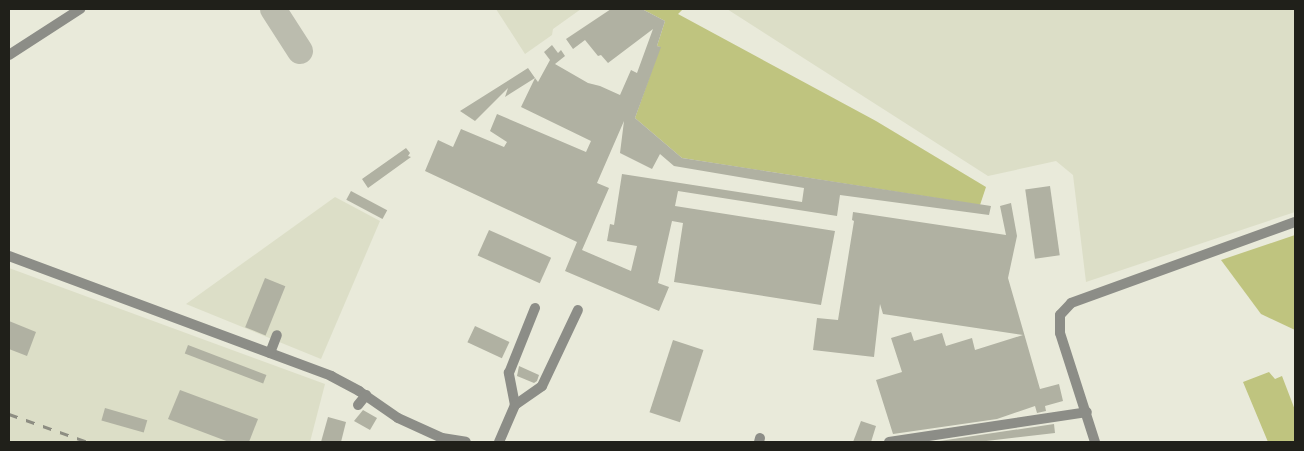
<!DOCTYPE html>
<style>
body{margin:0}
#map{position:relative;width:1304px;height:451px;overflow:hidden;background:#e9eada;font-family:Overpass,sans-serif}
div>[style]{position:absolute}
.built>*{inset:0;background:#dcdec7}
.green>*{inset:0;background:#bfc47f}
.taxiway>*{height:26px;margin:-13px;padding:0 13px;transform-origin:13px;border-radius:13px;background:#bbbcae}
.building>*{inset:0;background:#b0b1a2;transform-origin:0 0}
.minor>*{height:10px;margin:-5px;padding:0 5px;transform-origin:5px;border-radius:5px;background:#8c8d87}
.rail>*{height:3px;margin-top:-1.5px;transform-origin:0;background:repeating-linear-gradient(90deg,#8d8d82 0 9px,transparent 0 18px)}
span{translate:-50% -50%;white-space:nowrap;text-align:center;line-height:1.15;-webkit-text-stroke:5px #e9eada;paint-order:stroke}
.frame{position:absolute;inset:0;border:10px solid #20201a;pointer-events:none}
</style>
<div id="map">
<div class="built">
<div style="clip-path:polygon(496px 9px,581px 9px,553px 29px,552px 35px,525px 54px)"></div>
<div style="clip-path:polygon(727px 9px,1295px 9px,1295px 212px,1086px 282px,1073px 175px,1056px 161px,988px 176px)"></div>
<div style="clip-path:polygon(335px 197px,380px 221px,321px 359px,186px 304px)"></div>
<div style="clip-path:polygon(9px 268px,325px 384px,310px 442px,9px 442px)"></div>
</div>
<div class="green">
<div style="clip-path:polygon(642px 9px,683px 9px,678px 14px,876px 121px,986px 187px,980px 205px,682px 158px,635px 118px,660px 47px,657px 46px,665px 21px)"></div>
<div style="clip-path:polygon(1295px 235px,1295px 330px,1261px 314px,1221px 260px)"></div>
<div style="clip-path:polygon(1269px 372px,1275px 379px,1282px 376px,1295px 410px,1295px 442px,1268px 442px,1243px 382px)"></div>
</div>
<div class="taxiway">
<div style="left:273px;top:9px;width:50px;rotate:57.3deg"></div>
</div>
<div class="building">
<div style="clip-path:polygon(evenodd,611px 9px,642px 9px,665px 21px,657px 46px,661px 47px,635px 118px,682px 158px,991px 206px,989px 215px,840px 195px,837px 216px,678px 191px,675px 206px,835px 231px,821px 305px,674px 282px,683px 223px,672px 221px,658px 283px,669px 287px,659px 311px,565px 271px,577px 242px,425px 171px,438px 140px,453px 147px,461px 129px,504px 147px,507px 142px,490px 131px,497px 114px,586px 152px,591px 141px,521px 107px,535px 78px,538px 82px,550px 60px,544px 52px,552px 45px,558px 53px,561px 50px,565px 56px,555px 64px,588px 83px,600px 86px,620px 95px,631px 70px,637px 73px,653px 29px,608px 63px,601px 55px,598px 56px,585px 40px,573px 49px,566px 39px,611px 9px,624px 121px,620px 153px,652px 169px,660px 154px,674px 166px,804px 188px,802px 202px,622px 174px,614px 225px,610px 224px,607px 241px,637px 246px,631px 271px,582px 250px,609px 188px,597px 183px,624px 121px)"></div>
<div style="clip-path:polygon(528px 68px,535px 78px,505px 97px,508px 88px,475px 121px,460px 111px)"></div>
<div style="clip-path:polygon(406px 148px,410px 153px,408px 156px,411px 157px,368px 188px,362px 179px)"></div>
<div style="left:1050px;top:186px;width:70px;height:25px;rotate:82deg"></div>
<div style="left:351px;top:191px;width:41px;height:10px;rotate:28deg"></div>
<div style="clip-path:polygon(1011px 203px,1017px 236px,1008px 278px,1040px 389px,1059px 384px,1063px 401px,1045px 406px,1046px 411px,1037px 413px,1035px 406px,997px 419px,893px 434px,876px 380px,902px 372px,891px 338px,911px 332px,914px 341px,942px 333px,946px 346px,972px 338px,975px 350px,1023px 335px,883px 314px,880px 304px,874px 357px,813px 350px,817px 318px,838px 320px,854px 221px,852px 220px,853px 212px,1006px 235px,1000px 206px)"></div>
<div style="left:489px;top:230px;width:68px;height:28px;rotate:24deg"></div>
<div style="left:265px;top:278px;width:22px;height:53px;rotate:22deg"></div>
<div style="clip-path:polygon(9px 321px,36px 332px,27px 356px,9px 349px)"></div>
<div style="left:475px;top:326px;width:38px;height:18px;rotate:25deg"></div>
<div style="left:673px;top:340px;width:32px;height:76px;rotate:18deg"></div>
<div style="left:188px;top:345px;width:84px;height:9px;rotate:21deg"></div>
<div style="clip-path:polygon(519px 366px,539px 375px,537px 381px,534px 383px,517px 376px)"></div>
<div style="clip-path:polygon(180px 390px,258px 419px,249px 442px,229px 442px,168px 419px)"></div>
<div style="left:105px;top:408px;width:44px;height:13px;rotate:16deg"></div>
<div style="clip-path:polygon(363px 410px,377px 418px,370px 430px,354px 421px)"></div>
<div style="clip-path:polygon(328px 417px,346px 422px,341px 442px,321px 442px)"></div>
<div style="clip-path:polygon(861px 421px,876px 426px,871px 442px,853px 442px)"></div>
<div style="clip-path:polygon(1054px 424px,1055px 433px,978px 442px,933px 442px)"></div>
</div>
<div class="minor">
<div style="left:9px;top:55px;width:85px;rotate:-32.9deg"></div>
<div style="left:9px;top:256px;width:344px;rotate:20.4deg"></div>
<div style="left:331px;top:376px;width:32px;rotate:28deg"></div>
<div style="left:359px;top:391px;width:47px;rotate:34.7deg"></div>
<div style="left:398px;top:418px;width:48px;rotate:24.4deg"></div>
<div style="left:442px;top:438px;width:24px;rotate:9deg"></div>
<div style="left:270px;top:353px;width:19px;rotate:-69deg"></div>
<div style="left:358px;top:405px;width:13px;rotate:-51deg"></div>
<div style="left:515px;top:405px;width:33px;rotate:-101deg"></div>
<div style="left:509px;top:373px;width:70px;rotate:-68.2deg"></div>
<div style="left:499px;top:442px;width:40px;rotate:-66.6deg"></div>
<div style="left:515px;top:405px;width:33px;rotate:-35deg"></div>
<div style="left:542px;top:386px;width:84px;rotate:-64.7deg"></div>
<div style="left:759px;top:442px;width:4px;rotate:-76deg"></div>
<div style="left:889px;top:442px;width:200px;rotate:-8.6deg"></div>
<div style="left:1095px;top:442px;width:114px;rotate:-107.8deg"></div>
<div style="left:1060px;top:333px;width:18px;rotate:-90deg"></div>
<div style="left:1060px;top:315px;width:16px;rotate:-47deg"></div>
<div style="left:1071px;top:303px;width:238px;rotate:-19.9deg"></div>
</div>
<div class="rail">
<div style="left:9px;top:414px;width:84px;rotate:19.5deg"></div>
</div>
<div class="frame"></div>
</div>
